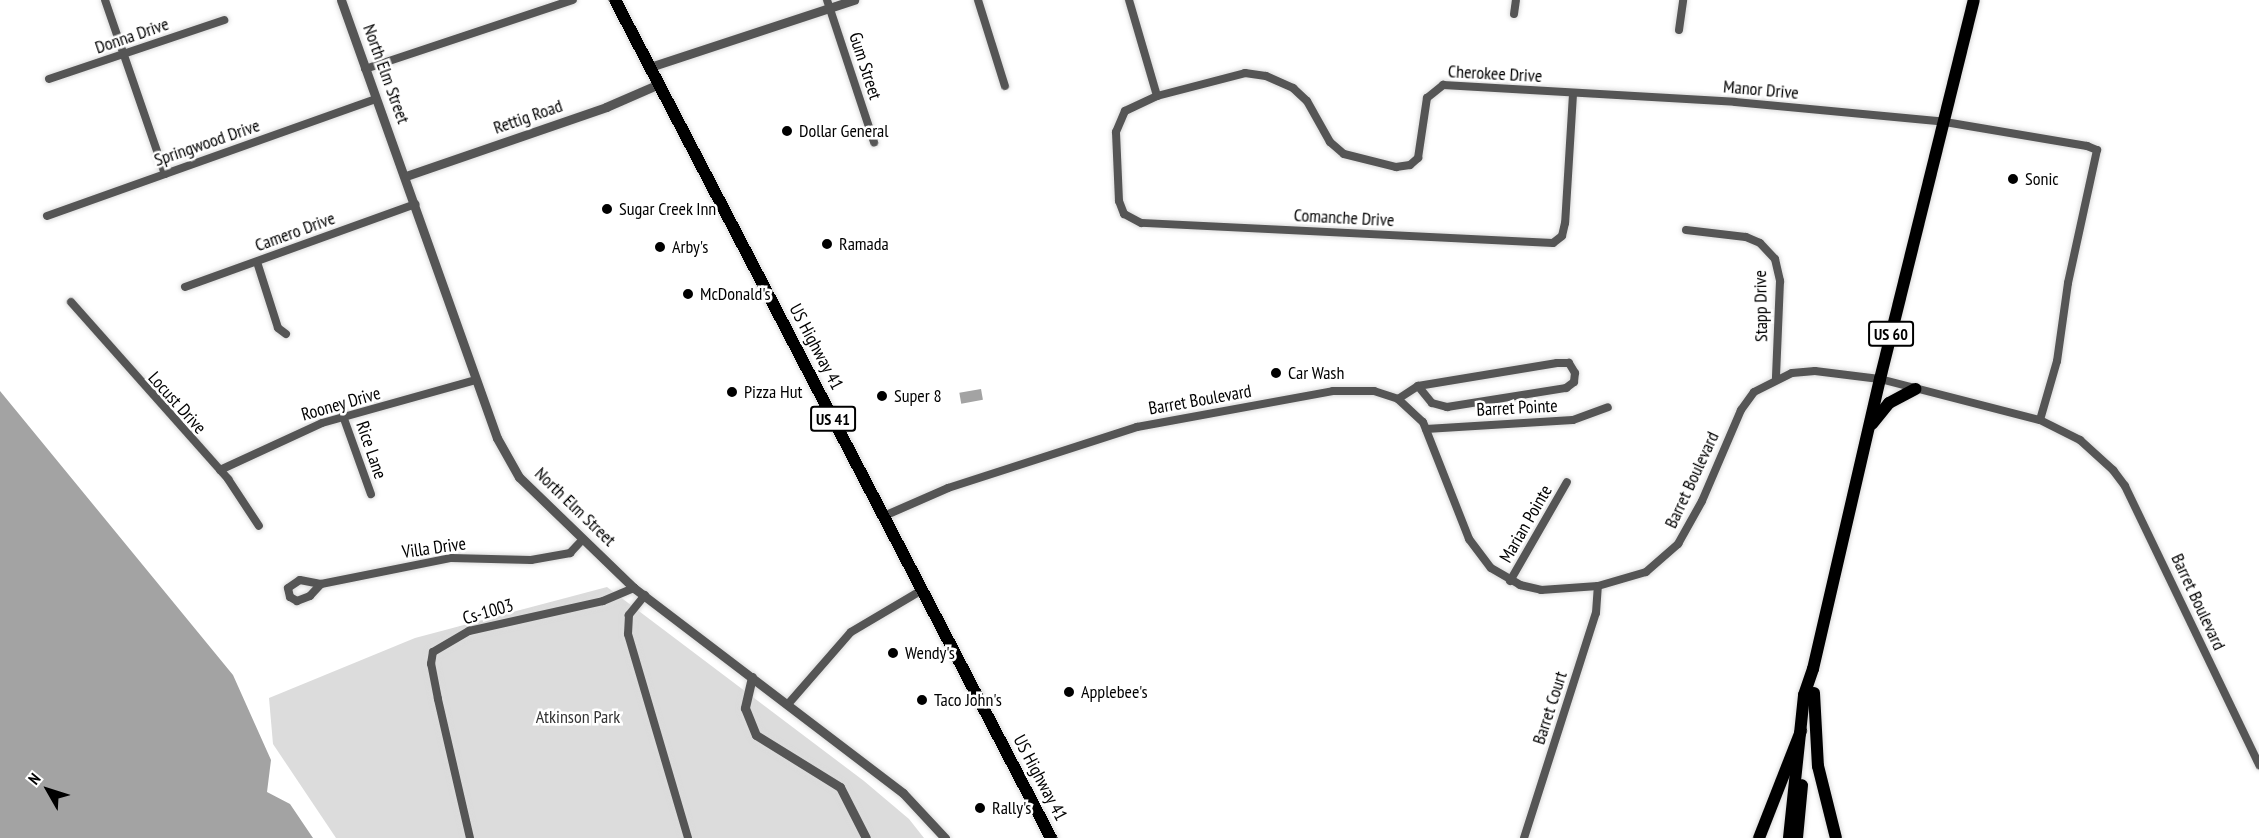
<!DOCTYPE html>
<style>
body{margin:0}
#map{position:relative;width:2259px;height:838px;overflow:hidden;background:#fff;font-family:"PT Sans Narrow",sans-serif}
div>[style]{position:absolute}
.green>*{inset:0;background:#dcdcdc}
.water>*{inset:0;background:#a3a3a3;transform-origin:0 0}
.roads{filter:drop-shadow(0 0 2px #dbdbdb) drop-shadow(0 0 2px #dbdbdb)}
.minor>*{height:8px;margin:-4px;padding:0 4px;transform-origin:4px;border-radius:4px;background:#555}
.tertiary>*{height:9px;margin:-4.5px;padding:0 4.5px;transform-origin:4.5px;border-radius:4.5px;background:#555}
.primary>*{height:12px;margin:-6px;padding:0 6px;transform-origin:6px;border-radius:6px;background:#000}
.trunk>*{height:12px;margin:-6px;padding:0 6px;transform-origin:6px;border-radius:6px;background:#000}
.dots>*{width:16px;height:16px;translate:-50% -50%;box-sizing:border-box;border:3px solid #fff;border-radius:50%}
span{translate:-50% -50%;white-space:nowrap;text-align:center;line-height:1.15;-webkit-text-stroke:5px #fff;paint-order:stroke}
.shield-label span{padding:2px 4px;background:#fff;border:2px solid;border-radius:4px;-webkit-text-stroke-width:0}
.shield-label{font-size:16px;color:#000;font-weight:700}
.street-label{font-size:18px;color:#000}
.poi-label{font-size:18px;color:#000}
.left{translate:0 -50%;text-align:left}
.park-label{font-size:18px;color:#333}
.north{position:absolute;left:18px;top:760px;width:60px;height:60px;-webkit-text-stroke:4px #fff;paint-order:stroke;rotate:309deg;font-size:16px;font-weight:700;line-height:24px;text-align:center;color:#000}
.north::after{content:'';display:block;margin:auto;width:21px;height:27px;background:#000;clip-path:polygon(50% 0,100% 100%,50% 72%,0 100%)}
</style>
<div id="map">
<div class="green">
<div style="clip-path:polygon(607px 587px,864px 781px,909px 819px,924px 838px,336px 838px,273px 744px,269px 698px,415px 638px)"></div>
</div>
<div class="water">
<div style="left:981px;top:389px;width:11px;height:22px;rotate:80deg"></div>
<div style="clip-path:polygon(0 391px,233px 675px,271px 760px,267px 792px,290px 804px,313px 838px,0 838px)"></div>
</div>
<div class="roads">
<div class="minor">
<div style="left:105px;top:0;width:184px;rotate:71deg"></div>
<div style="left:827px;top:0;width:150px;rotate:71.7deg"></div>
<div style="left:978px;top:0;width:90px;rotate:72.6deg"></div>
<div style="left:1129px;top:0;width:100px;rotate:73.7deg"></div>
<div style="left:1514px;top:14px;width:14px;rotate:-82deg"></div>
<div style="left:1679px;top:30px;width:30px;rotate:-82deg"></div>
<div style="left:365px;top:69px;width:219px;rotate:-18.4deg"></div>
<div style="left:49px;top:79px;width:185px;rotate:-18.6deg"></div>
<div style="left:1573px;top:94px;width:129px;rotate:93.5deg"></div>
<div style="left:1565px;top:223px;width:13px;rotate:103deg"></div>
<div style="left:1562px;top:236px;width:11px;rotate:142deg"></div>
<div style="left:1553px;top:243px;width:412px;rotate:-177.2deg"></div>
<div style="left:1141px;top:223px;width:19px;rotate:-152deg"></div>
<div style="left:1124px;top:214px;width:14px;rotate:-111deg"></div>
<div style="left:1119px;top:201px;width:69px;rotate:-92.5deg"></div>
<div style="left:1116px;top:132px;width:23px;rotate:-67deg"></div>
<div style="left:1125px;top:111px;width:35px;rotate:-25deg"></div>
<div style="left:1157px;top:96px;width:91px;rotate:-14.6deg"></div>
<div style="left:1245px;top:73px;width:21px;rotate:8deg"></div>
<div style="left:1266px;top:76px;width:30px;rotate:24deg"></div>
<div style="left:1293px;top:88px;width:19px;rotate:43deg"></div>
<div style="left:1307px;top:101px;width:47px;rotate:60.7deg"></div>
<div style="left:1330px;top:142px;width:18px;rotate:41deg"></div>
<div style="left:1344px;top:154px;width:54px;rotate:14deg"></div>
<div style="left:1396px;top:167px;width:14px;rotate:-8deg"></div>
<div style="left:1410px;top:165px;width:11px;rotate:-41deg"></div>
<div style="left:1418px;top:158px;width:61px;rotate:-81.5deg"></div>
<div style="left:1427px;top:98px;width:21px;rotate:-39deg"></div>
<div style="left:1443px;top:85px;width:292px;rotate:3.3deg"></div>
<div style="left:1735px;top:102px;width:211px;rotate:5.4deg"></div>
<div style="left:1945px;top:122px;width:144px;rotate:9.6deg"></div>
<div style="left:2087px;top:146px;width:11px;rotate:22deg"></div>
<div style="left:2097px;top:150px;width:136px;rotate:102.3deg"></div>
<div style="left:2068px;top:283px;width:79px;rotate:98deg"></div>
<div style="left:2057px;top:361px;width:61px;rotate:106.1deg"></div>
<div style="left:47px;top:216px;width:349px;rotate:-19.6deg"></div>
<div style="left:1686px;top:230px;width:60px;rotate:6.7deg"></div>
<div style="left:1746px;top:237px;width:15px;rotate:23deg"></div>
<div style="left:1760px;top:243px;width:22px;rotate:47deg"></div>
<div style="left:1775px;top:259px;width:23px;rotate:77deg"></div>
<div style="left:1780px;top:281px;width:97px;rotate:92.4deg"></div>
<div style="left:257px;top:262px;width:69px;rotate:72.3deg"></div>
<div style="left:278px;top:328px;width:10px;rotate:37deg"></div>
<div style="left:185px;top:287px;width:245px;rotate:-19.8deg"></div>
<div style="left:71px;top:302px;width:237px;rotate:48.4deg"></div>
<div style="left:228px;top:479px;width:56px;rotate:56.6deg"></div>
<div style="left:1398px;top:399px;width:24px;rotate:-33deg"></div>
<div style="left:1418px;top:386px;width:22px;rotate:51deg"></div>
<div style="left:1432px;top:403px;width:16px;rotate:15deg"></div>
<div style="left:1447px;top:407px;width:121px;rotate:-9.1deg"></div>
<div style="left:1566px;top:388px;width:10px;rotate:-37deg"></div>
<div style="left:1574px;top:382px;width:9px;rotate:-84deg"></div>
<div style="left:1575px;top:373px;width:12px;rotate:-121deg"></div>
<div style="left:1569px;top:363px;width:12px;rotate:180deg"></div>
<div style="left:1557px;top:363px;width:141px;rotate:170.6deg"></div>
<div style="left:343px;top:416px;width:83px;rotate:70.3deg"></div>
<div style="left:1426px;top:429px;width:147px;rotate:-3.5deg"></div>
<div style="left:1573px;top:420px;width:37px;rotate:-20deg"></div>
<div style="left:220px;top:470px;width:112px;rotate:-24.7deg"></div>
<div style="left:322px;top:423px;width:160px;rotate:-15.6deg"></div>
<div style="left:884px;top:516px;width:70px;rotate:-23.6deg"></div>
<div style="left:948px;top:488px;width:199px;rotate:-17.9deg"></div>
<div style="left:1137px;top:427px;width:199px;rotate:-10.4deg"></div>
<div style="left:1333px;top:391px;width:41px"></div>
<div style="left:1374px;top:391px;width:25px;rotate:18deg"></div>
<div style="left:1398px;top:399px;width:34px;rotate:43deg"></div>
<div style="left:1423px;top:422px;width:126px;rotate:68.5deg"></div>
<div style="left:1469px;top:539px;width:36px;rotate:53deg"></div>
<div style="left:1491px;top:568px;width:34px;rotate:30deg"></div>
<div style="left:1520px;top:585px;width:22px;rotate:13deg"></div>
<div style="left:1541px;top:590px;width:57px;rotate:-4deg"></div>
<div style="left:1598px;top:586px;width:50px;rotate:-16.3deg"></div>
<div style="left:1646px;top:572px;width:43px;rotate:-41.2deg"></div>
<div style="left:1678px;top:544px;width:49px;rotate:-60.8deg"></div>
<div style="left:1702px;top:501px;width:99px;rotate:-66.8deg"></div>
<div style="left:1741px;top:410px;width:22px;rotate:-54deg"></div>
<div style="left:1754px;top:392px;width:42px;rotate:-26.6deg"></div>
<div style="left:1792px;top:373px;width:23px;rotate:-5deg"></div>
<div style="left:1815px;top:371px;width:65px;rotate:7deg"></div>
<div style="left:1880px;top:379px;width:165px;rotate:14.4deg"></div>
<div style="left:2040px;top:420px;width:45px;rotate:26.6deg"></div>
<div style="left:2080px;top:440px;width:45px;rotate:42.3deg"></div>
<div style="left:2113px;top:470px;width:20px;rotate:53deg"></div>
<div style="left:2125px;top:486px;width:310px;rotate:64.3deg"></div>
<div style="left:300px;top:580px;width:21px;rotate:11deg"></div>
<div style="left:321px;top:584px;width:16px;rotate:133deg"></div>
<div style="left:310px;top:596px;width:14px;rotate:159deg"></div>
<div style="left:297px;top:601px;width:8px;rotate:-150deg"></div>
<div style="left:290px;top:597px;width:9px;rotate:-103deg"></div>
<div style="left:288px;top:588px;width:14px;rotate:-34deg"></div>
<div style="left:1510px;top:581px;width:114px;rotate:-60.1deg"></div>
<div style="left:321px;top:584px;width:133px;rotate:-11.3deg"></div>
<div style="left:451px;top:558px;width:80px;rotate:1.4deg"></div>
<div style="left:531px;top:560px;width:40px;rotate:-10deg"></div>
<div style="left:570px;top:553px;width:19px;rotate:-47deg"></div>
<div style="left:645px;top:595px;width:26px;rotate:129deg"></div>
<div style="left:629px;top:615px;width:19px;rotate:93deg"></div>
<div style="left:628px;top:634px;width:213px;rotate:73.6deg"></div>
<div style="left:789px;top:703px;width:94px;rotate:-48.9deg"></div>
<div style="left:851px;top:632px;width:82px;rotate:-30.6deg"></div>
<div style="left:470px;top:838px;width:143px;rotate:-103deg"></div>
<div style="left:438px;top:699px;width:36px;rotate:-101deg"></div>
<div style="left:431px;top:664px;width:12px;rotate:-81deg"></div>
<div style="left:433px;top:652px;width:42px;rotate:-30.3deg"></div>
<div style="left:469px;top:631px;width:137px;rotate:-12.6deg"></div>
<div style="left:603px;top:601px;width:34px;rotate:-23deg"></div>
<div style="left:1524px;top:838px;width:236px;rotate:-72.3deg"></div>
<div style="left:1596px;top:613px;width:27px;rotate:-86deg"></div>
</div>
<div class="tertiary">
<div style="left:341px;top:0;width:465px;rotate:70.4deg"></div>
<div style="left:497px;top:438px;width:45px;rotate:60.6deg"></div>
<div style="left:519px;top:477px;width:160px;rotate:44deg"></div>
<div style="left:634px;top:588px;width:338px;rotate:37.3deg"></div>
<div style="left:903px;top:793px;width:62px;rotate:47deg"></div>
<div style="left:650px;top:67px;width:215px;rotate:-18.2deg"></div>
<div style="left:406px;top:176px;width:212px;rotate:-19deg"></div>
<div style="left:606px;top:107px;width:58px;rotate:-23.5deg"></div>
<div style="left:752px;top:677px;width:32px;rotate:103deg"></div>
<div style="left:745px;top:708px;width:29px;rotate:68deg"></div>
<div style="left:756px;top:735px;width:99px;rotate:31.8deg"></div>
<div style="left:840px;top:787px;width:57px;rotate:63deg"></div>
</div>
<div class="primary">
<div style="left:1872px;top:424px;width:27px;rotate:-51deg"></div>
<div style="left:1889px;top:403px;width:30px;rotate:-28deg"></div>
<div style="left:1789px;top:838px;width:144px;rotate:-84deg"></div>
<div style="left:1804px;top:695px;width:28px;rotate:-71deg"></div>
<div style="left:1813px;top:669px;width:298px;rotate:-77deg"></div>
<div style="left:1880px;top:379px;width:390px;rotate:-76.1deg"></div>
<div style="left:1797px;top:838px;width:53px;rotate:-84.6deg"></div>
</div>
<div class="trunk">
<div style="left:615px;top:0;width:945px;rotate:62.51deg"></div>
<div style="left:1814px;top:693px;width:73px;rotate:86.9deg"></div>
<div style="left:1818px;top:766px;width:74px;rotate:76deg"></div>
<div style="left:1759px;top:838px;width:115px;rotate:-68.6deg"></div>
</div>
</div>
<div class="dots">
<div style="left:787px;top:131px;background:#000"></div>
<div style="left:2013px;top:179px;background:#000"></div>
<div style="left:607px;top:209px;background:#000"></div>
<div style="left:827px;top:244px;background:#000"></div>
<div style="left:660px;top:247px;background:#000"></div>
<div style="left:688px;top:294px;background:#000"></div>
<div style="left:1276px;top:373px;background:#000"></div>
<div style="left:732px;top:392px;background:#000"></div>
<div style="left:882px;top:396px;background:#000"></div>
<div style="left:893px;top:653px;background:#000"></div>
<div style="left:1069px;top:692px;background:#000"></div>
<div style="left:922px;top:700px;background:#000"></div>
<div style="left:980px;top:808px;background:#000"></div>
</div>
<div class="shield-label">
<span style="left:1891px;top:334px">US 60</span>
<span style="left:833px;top:419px">US 41</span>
</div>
<div class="street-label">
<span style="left:132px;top:36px;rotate:-19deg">Donna Drive</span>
<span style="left:865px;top:66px;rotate:72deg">Gum Street</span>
<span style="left:386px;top:74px;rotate:70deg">North Elm Street</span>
<span style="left:1495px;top:74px;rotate:3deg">Cherokee Drive</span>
<span style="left:1761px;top:90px;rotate:5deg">Manor Drive</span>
<span style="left:528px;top:117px;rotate:-19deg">Rettig Road</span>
<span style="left:207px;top:143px;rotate:-19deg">Springwood Drive</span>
<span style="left:1344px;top:218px;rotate:3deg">Comanche Drive</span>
<span style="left:295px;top:232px;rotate:-20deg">Camero Drive</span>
<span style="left:1761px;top:306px;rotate:-91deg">Stapp Drive</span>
<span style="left:816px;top:347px;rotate:62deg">US Highway 41</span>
<span style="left:1200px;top:400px;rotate:-10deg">Barret Boulevard</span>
<span style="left:177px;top:403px;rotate:48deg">Locust Drive</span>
<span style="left:341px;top:404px;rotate:-16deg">Rooney Drive</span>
<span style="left:1517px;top:408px;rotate:-3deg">Barret Pointe</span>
<span style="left:371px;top:450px;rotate:71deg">Rice Lane</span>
<span style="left:1692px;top:480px;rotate:-65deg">Barret Boulevard</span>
<span style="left:575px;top:507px;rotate:44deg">North Elm Street</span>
<span style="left:1526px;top:524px;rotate:-60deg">Marian Pointe</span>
<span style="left:434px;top:548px;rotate:-8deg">Villa Drive</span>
<span style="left:2198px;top:602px;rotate:65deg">Barret Boulevard</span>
<span style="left:488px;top:612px;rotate:-16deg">Cs-1003</span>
<span style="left:1550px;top:708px;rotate:-72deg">Barret Court</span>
<span style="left:1040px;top:778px;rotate:62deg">US Highway 41</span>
</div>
<div class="poi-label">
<span class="left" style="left:799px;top:131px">Dollar General</span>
<span class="left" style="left:2025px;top:179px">Sonic</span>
<span class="left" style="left:619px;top:209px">Sugar Creek Inn</span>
<span class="left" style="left:839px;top:244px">Ramada</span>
<span class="left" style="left:672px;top:247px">Arby's</span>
<span class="left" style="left:700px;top:294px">McDonald's</span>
<span class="left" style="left:1288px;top:373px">Car Wash</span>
<span class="left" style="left:744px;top:392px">Pizza Hut</span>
<span class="left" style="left:894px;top:396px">Super 8</span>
<span class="left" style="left:905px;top:653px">Wendy's</span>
<span class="left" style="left:1081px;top:692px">Applebee's</span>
<span class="left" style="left:934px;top:700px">Taco John's</span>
<span class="left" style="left:992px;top:808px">Rally's</span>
</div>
<div class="park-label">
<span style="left:578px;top:717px">Atkinson Park</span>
</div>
<div class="north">N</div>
</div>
